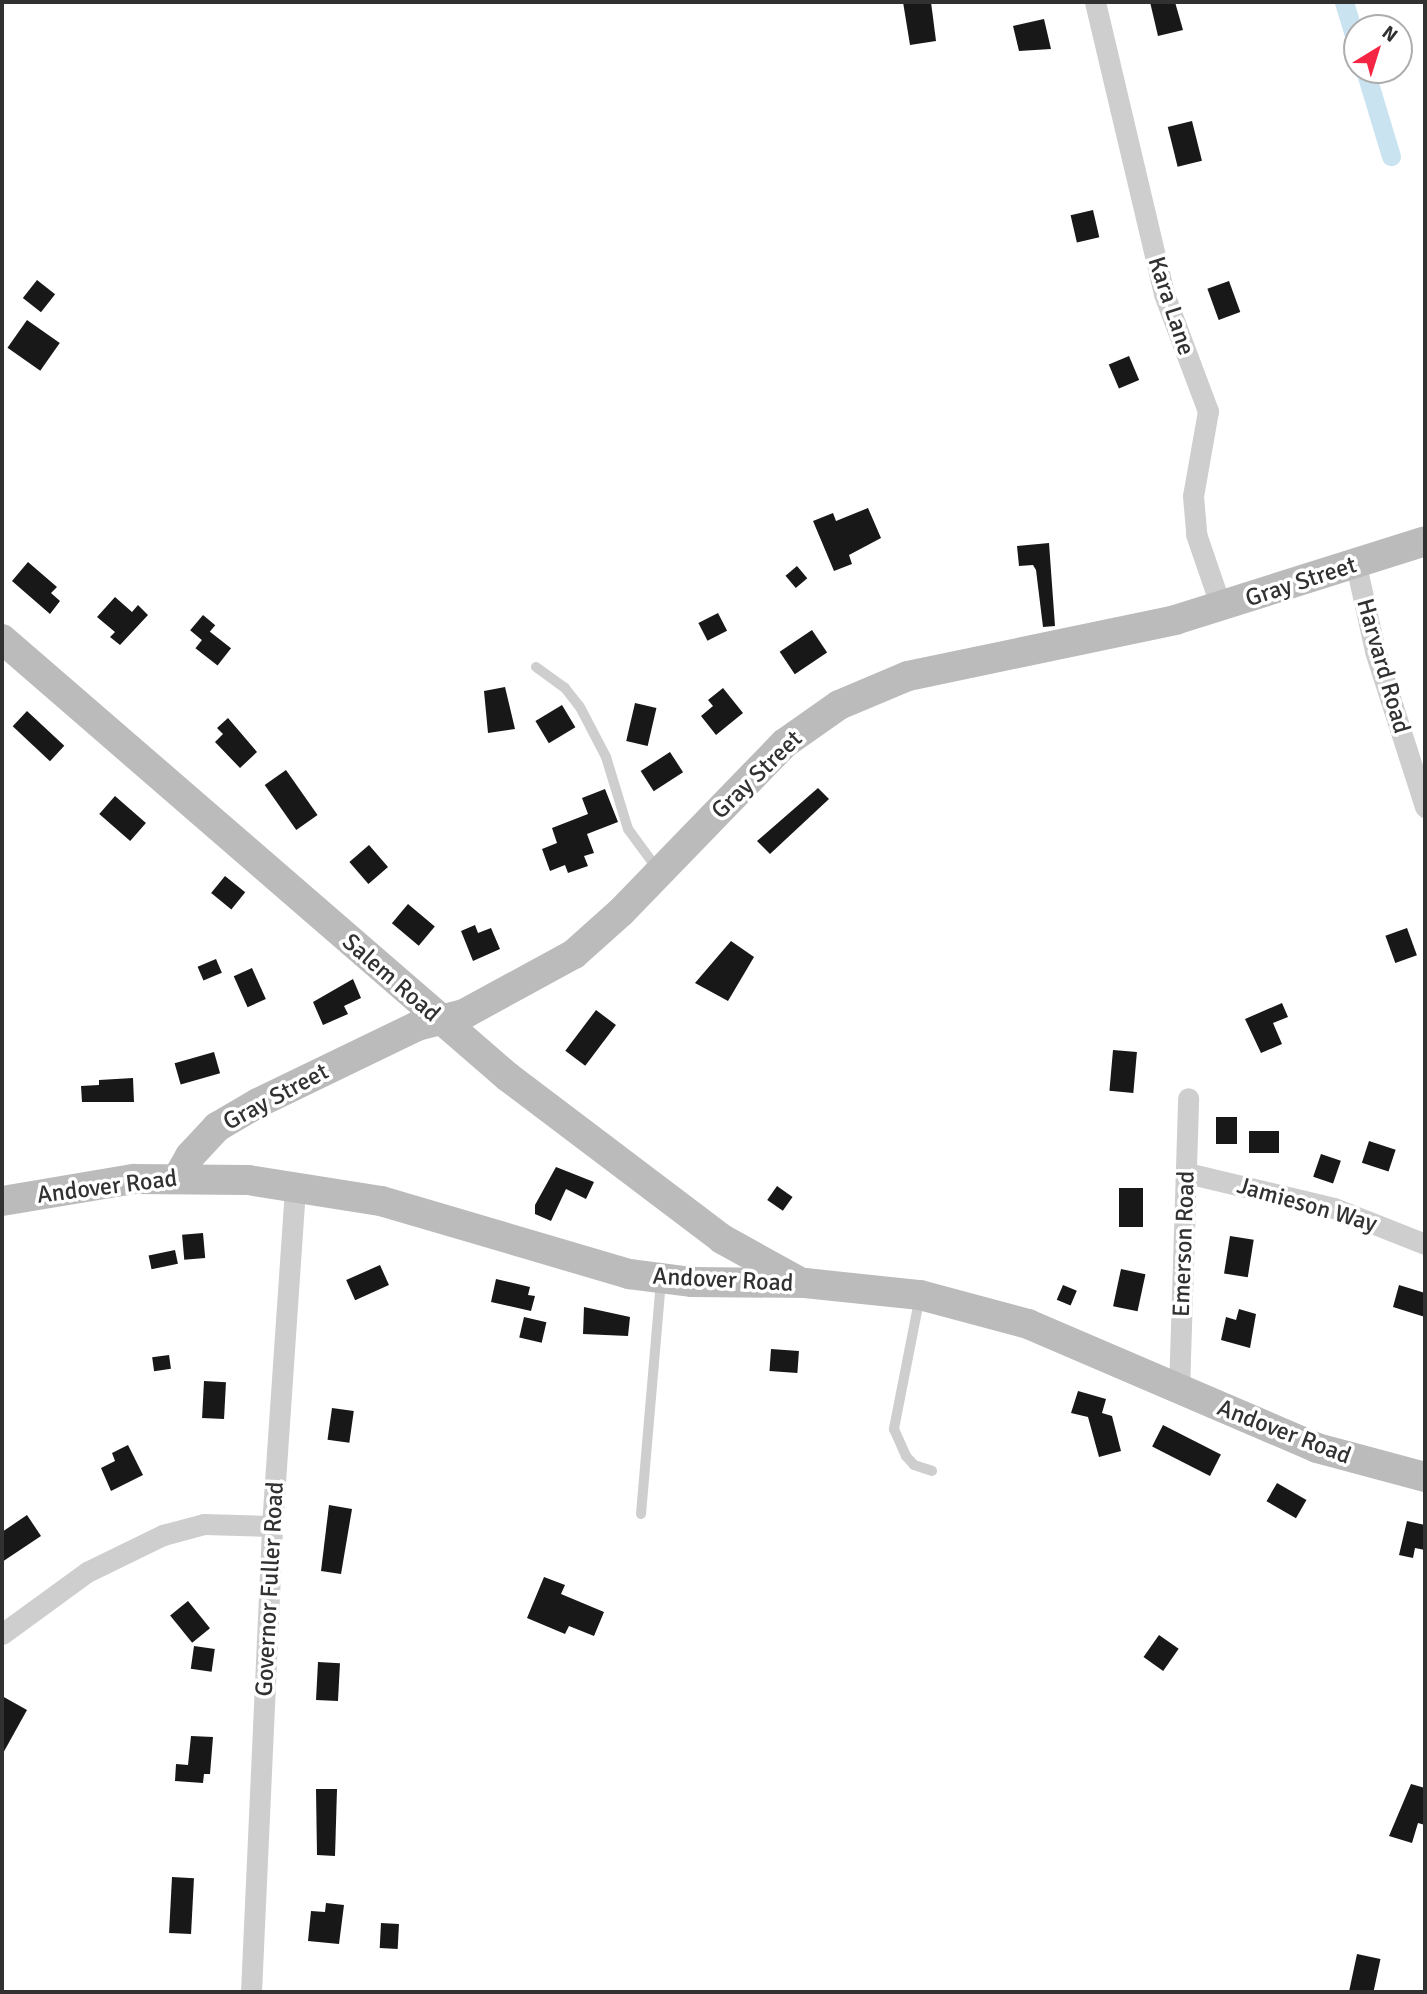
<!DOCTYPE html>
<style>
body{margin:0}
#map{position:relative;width:1427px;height:1994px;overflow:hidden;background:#fff;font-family:Signika,sans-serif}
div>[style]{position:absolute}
.canal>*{height:19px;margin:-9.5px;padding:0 9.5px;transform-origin:9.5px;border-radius:9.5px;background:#c9e3f0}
.building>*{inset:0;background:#181818;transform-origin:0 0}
.lane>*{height:10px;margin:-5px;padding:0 5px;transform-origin:5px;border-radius:5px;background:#cecece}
.street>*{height:21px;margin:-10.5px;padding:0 10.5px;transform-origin:10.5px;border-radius:10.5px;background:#cecece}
.secondary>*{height:30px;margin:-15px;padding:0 15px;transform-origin:15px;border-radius:15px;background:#bbb}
span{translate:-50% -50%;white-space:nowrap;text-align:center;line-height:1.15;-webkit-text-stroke:7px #fff;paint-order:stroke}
.street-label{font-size:24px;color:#313131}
.frame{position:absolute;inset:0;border:4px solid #313131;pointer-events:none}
.north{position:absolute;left:1343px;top:14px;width:70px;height:70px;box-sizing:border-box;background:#fff;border:2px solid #adadad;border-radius:50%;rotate:38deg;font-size:19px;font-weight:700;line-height:28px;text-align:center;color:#313131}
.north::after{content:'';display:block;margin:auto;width:24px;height:32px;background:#f52643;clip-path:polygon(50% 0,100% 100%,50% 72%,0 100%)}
</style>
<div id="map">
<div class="canal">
<div style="left:1344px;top:2px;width:45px;rotate:73.2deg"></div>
<div style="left:1365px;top:70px;width:90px;rotate:73.2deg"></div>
</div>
<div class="building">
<div style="clip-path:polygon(903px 2px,931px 2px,936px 41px,910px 45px)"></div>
<div style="clip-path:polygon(1150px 2px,1175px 2px,1183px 30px,1158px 36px)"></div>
<div style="clip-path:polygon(1044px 19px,1051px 49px,1019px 51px,1013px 26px)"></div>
<div style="left:1192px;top:121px;width:41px;height:25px;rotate:76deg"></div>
<div style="left:1093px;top:210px;width:28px;height:23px;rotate:77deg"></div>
<div style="left:37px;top:280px;width:23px;height:23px;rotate:38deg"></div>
<div style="left:1229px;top:281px;width:33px;height:23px;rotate:70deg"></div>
<div style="left:27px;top:320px;width:40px;height:34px;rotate:35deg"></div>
<div style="left:1129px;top:356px;width:26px;height:22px;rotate:67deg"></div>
<div style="clip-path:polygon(868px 508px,881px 538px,849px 555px,852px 564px,834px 571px,813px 521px,833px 513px,836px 521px)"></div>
<div style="clip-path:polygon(1049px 543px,1055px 626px,1043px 627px,1036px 570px,1033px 565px,1019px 566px,1017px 546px)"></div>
<div style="clip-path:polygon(28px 562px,57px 587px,51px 593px,60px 601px,50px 614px,12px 581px)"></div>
<div style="left:797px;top:566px;width:16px;height:15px;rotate:50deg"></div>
<div style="clip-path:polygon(115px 597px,132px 612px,138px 605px,148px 615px,120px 645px,110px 637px,115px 632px,97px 617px)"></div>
<div style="left:718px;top:613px;width:20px;height:22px;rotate:63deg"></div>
<div style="left:203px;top:615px;width:16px;height:20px;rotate:40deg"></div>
<div style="left:812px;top:630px;width:27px;height:39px;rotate:56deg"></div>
<div style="left:209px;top:631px;width:28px;height:22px;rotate:38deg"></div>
<div style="clip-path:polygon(505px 687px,515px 729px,488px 733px,484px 691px)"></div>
<div style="clip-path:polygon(723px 688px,743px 713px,716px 735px,701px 716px,713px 706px,708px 700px)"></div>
<div style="left:635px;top:703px;width:22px;height:39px;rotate:13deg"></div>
<div style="left:562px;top:705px;width:26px;height:31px;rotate:59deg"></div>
<div style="left:27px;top:711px;width:51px;height:21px;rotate:43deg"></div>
<div style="clip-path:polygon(228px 718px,257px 752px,240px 768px,215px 742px,223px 734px,217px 728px)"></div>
<div style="left:670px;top:752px;width:24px;height:35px;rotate:57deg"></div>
<div style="left:286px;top:770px;width:55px;height:26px;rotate:55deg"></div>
<div style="clip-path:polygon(818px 788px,829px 799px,770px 854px,757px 841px)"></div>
<div style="clip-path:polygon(605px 789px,618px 822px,587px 834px,594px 853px,584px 856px,588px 866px,568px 873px,565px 865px,550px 871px,542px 849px,557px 843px,552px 828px,588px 814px,582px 798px)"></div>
<div style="left:115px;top:796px;width:41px;height:24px;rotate:41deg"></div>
<div style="left:369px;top:845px;width:29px;height:26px;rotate:49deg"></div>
<div style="left:225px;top:876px;width:26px;height:22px;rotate:39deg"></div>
<div style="left:408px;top:904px;width:35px;height:25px;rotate:40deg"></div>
<div style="clip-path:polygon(475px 925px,478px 933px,491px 928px,500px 949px,473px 961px,461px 931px)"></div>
<div style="left:1407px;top:928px;width:29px;height:23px;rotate:70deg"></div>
<div style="clip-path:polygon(731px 941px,754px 957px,728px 1001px,695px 983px)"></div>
<div style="left:216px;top:959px;width:15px;height:20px;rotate:67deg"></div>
<div style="left:252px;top:968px;width:34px;height:20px;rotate:66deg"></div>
<div style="clip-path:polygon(353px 979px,361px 998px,344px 1006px,348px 1014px,323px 1025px,313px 1002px)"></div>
<div style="clip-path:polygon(1282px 1003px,1288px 1017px,1273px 1023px,1282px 1044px,1261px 1053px,1245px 1019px)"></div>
<div style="left:596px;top:1010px;width:25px;height:51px;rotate:37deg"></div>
<div style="left:1113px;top:1050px;width:24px;height:41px;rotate:5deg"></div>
<div style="left:214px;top:1052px;width:22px;height:41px;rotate:74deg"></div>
<div style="clip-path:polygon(133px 1078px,134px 1102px,82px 1102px,81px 1086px,99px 1085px,99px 1080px)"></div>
<div style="left:1216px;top:1117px;width:21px;height:27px"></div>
<div style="left:1249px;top:1131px;width:30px;height:22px"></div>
<div style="left:1369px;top:1141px;width:28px;height:23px;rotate:18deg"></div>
<div style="left:1321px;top:1154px;width:21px;height:24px;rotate:19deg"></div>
<div style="clip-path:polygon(556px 1167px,594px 1182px,586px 1199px,566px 1189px,551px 1221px,535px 1214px,535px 1205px)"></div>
<div style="left:777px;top:1186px;width:19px;height:17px;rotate:35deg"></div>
<div style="left:1119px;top:1188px;width:24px;height:39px"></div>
<div style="left:203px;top:1233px;width:25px;height:21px;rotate:85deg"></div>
<div style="left:1230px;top:1236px;width:24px;height:38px;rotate:9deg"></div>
<div style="left:175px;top:1250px;width:14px;height:27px;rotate:78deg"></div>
<div style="left:380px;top:1265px;width:22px;height:37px;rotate:66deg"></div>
<div style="left:1121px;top:1269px;width:25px;height:38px;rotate:12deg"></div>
<div style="clip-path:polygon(496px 1279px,530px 1287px,528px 1295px,535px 1296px,531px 1311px,491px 1302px)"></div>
<div style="left:1063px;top:1285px;width:15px;height:16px;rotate:23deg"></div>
<div style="clip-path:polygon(1399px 1285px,1425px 1293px,1425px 1317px,1393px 1307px)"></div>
<div style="clip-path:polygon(584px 1307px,630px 1317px,628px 1336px,583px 1334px)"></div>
<div style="clip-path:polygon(1239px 1309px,1256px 1314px,1250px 1348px,1221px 1340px,1226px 1317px,1236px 1320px)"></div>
<div style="left:524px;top:1317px;width:23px;height:21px;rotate:13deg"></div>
<div style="left:771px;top:1349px;width:28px;height:22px;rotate:4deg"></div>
<div style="left:169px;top:1355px;width:14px;height:17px;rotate:82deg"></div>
<div style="left:204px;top:1381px;width:22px;height:37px;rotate:3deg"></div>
<div style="clip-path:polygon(1078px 1391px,1106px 1399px,1102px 1413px,1112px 1416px,1121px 1451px,1099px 1457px,1088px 1417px,1071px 1413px)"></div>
<div style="left:332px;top:1408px;width:22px;height:32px;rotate:8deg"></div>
<div style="left:1163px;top:1425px;width:65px;height:24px;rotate:27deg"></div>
<div style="clip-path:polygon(128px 1445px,143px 1475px,111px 1491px,101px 1468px,115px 1461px,112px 1453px)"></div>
<div style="left:1277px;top:1483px;width:34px;height:21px;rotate:30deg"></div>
<div style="clip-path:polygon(329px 1505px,352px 1509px,341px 1574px,321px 1571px)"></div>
<div style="clip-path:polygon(27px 1515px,41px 1536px,2px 1562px,2px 1532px)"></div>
<div style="clip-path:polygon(1407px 1521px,1425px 1525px,1425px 1550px,1415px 1548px,1413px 1558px,1399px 1555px)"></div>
<div style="clip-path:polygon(544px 1577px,565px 1585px,561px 1594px,604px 1612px,594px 1636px,569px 1626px,565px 1634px,527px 1618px)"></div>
<div style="left:188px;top:1601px;width:35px;height:23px;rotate:51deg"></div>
<div style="left:1159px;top:1635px;width:24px;height:27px;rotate:35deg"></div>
<div style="left:194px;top:1646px;width:21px;height:23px;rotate:8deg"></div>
<div style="left:318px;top:1662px;width:22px;height:38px;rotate:3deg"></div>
<div style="clip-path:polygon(2px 1696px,27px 1710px,2px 1755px)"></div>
<div style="clip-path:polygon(191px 1736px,213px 1737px,210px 1774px,204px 1774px,203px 1783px,175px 1781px,176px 1764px,188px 1765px)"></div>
<div style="clip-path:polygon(1411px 1784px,1425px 1788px,1425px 1825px,1418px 1823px,1412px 1843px,1389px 1836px)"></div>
<div style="clip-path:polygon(316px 1789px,337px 1789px,335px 1856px,317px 1855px)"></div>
<div style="left:172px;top:1877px;width:22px;height:56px;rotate:3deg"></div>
<div style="clip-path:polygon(326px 1903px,344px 1905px,339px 1944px,308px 1941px,311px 1911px,325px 1912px)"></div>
<div style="left:381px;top:1923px;width:18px;height:25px;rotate:3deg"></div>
<div style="left:1357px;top:1954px;width:24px;height:37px;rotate:12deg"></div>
</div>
<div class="lane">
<div style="left:536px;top:667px;width:36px;rotate:36deg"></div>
<div style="left:565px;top:688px;width:24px;rotate:52deg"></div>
<div style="left:580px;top:707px;width:56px;rotate:62.5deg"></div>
<div style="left:606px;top:757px;width:75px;rotate:73deg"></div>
<div style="left:628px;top:829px;width:51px;rotate:53.8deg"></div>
<div style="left:920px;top:1296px;width:136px;rotate:101.1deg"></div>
<div style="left:894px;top:1429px;width:30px;rotate:66deg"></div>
<div style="left:906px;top:1456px;width:12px;rotate:48deg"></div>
<div style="left:914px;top:1465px;width:19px;rotate:18deg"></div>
<div style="left:641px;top:1514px;width:236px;rotate:-85.1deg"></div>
</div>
<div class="street">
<div style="left:1095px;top:2px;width:300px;rotate:76.7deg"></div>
<div style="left:1164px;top:294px;width:125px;rotate:69.4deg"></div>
<div style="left:1208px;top:411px;width:86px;rotate:100deg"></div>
<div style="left:1193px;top:496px;width:38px;rotate:85deg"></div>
<div style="left:1196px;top:534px;width:77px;rotate:71.1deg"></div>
<div style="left:1356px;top:565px;width:88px;rotate:77.5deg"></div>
<div style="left:1375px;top:651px;width:164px;rotate:72.2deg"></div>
<div style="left:1187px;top:1173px;width:151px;rotate:13.4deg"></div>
<div style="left:1334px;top:1208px;width:98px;rotate:21.6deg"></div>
<div style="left:1179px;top:1390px;width:292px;rotate:-88.2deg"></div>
<div style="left:2px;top:1634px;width:105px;rotate:-36.1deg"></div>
<div style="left:87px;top:1572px;width:85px;rotate:-26deg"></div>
<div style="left:163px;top:1535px;width:42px;rotate:-15deg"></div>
<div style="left:204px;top:1524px;width:68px;rotate:1.7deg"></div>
<div style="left:251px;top:1992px;width:466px;rotate:-87.4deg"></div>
<div style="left:272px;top:1526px;width:342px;rotate:-86.1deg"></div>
</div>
<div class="secondary">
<div style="left:2px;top:639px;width:669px;rotate:40.88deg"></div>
<div style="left:508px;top:1077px;width:268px;rotate:37.1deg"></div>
<div style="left:722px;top:1239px;width:87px;rotate:28.9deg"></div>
<div style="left:178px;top:1177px;width:24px;rotate:-60deg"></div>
<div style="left:190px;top:1156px;width:40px;rotate:-47deg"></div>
<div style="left:217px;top:1127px;width:48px;rotate:-30.3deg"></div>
<div style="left:258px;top:1103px;width:177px;rotate:-25.8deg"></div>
<div style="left:417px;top:1026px;width:49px;rotate:-14.3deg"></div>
<div style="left:464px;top:1014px;width:125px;rotate:-28.6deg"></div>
<div style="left:574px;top:954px;width:63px;rotate:-41.8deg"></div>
<div style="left:621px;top:912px;width:235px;rotate:-45.9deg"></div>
<div style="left:785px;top:743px;width:66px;rotate:-35.1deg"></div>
<div style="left:839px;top:705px;width:75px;rotate:-22.8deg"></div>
<div style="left:908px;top:676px;width:273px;rotate:-11.8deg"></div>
<div style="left:1175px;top:620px;width:262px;rotate:-17.5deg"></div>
<div style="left:2px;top:1201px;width:134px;rotate:-9.5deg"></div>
<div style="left:134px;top:1179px;width:114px;rotate:0.5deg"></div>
<div style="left:248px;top:1180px;width:135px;rotate:9deg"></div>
<div style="left:381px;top:1201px;width:259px;rotate:16.4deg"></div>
<div style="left:629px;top:1274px;width:64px;rotate:7.2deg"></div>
<div style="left:692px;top:1282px;width:113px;rotate:0.5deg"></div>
<div style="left:805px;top:1283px;width:116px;rotate:6deg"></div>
<div style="left:920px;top:1295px;width:112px;rotate:15deg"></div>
<div style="left:1028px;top:1324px;width:314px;rotate:23.2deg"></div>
<div style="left:1317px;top:1448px;width:112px;rotate:15deg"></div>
</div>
<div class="street-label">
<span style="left:1171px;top:306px;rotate:72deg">Kara Lane</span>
<span style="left:1301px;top:582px;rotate:-18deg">Gray Street</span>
<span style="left:1383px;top:666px;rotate:74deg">Harvard Road</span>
<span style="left:757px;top:775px;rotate:-44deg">Gray Street</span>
<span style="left:391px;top:978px;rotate:41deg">Salem Road</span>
<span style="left:276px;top:1097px;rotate:-28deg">Gray Street</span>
<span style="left:107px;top:1187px;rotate:-7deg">Andover Road</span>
<span style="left:1307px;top:1205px;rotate:16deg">Jamieson Way</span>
<span style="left:1184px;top:1244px;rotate:-88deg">Emerson Road</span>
<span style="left:723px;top:1280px;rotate:3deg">Andover Road</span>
<span style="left:1284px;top:1432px;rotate:21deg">Andover Road</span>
<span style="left:270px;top:1589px;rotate:-87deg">Governor Fuller Road</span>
</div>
<div class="frame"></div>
<div class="north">N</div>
</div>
